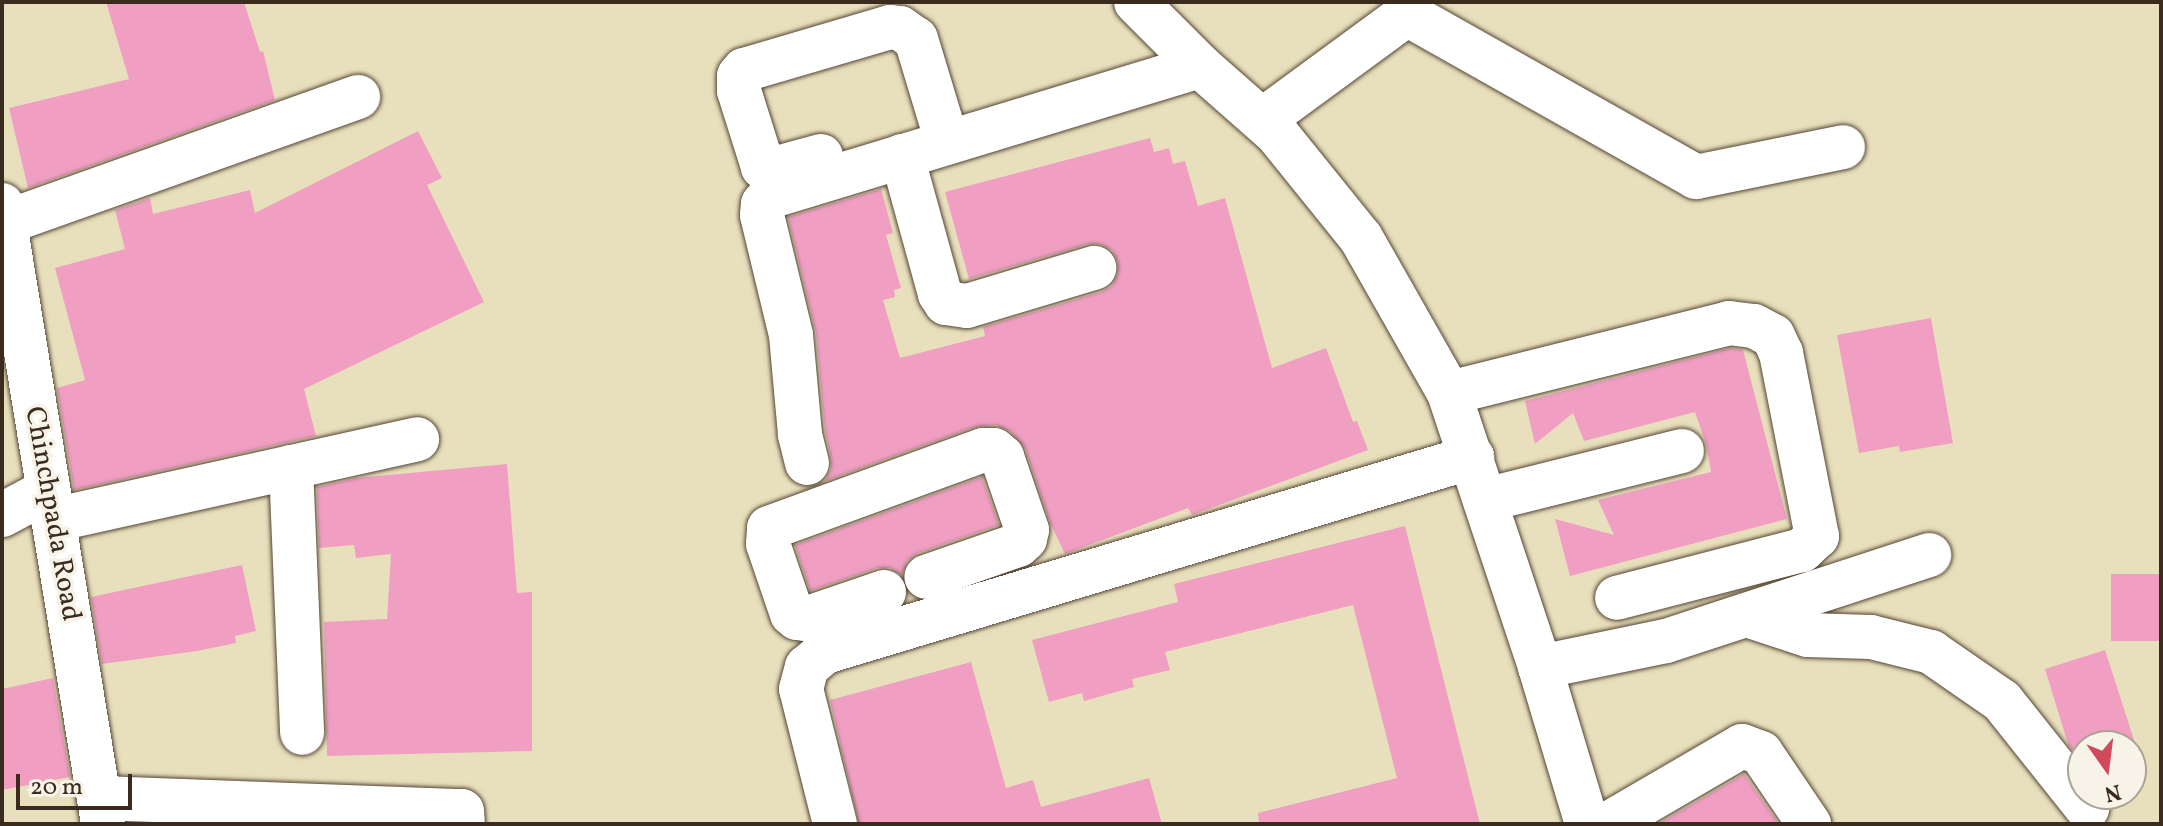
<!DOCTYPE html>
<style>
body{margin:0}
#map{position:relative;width:2163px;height:826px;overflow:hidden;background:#e8e0bc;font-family:Vollkorn,serif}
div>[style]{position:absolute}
.building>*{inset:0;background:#f09fc3;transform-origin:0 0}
.roads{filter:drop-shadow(0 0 2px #554536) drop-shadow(0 0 2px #554536)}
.street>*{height:44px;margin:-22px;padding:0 22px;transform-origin:22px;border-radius:22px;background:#fff}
.secondary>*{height:44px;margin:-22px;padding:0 22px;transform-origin:22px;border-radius:22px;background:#fff}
span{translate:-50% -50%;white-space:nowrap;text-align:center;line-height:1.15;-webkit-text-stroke:7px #f7f3e8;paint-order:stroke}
.street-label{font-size:28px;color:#3b2a1e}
.frame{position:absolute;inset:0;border:4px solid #3b2a1e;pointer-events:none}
.north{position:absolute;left:2067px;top:730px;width:80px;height:80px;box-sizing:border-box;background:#f7f3e8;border:2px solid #aca397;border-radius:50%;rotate:166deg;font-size:22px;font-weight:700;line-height:32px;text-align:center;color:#3b2a1e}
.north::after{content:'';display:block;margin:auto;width:28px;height:36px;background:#d1495b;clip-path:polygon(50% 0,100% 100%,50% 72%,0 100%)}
.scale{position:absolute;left:16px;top:774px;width:116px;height:36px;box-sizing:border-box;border:4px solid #3b2a1e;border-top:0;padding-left:10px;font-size:24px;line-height:28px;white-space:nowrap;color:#3b2a1e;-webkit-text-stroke:6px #f7f3e8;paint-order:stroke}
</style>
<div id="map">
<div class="building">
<div style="clip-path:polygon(106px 2px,244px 2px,260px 52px,263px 51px,275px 100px,28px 188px,9px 108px,129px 79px)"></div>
<div style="clip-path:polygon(418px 131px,442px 178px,427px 185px,484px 302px,304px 389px,316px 436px,74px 490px,57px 388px,85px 380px,55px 268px,125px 249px,115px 210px,150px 198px,153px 214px,250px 190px,255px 213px)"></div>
<div style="clip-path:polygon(1150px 138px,1154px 152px,1169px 148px,1173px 164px,1185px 161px,1198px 206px,1225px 198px,1272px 368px,1326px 348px,1353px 422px,1357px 421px,1368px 450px,1192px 515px,1188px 508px,1065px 554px,1051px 525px,1025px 448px,1010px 431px,995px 425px,974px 427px,825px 481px,831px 469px,831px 458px,825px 430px,816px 333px,788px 217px,881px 189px,893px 233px,886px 235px,901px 288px,894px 290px,895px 297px,883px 300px,900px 358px,985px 336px,983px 327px,1101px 292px,1112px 286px,1118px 274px,1118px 262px,1112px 250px,1100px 244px,1088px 244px,969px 279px,945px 192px)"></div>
<div style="clip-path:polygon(1931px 318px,1953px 443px,1900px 452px,1899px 446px,1859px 453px,1837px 335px)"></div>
<div style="clip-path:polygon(1731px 348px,1743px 350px,1787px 519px,1570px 576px,1555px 519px,1614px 535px,1598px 500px,1711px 472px,1706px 444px,1695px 412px,1584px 441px,1573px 413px,1535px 444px,1525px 401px)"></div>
<div style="clip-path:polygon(507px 464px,517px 593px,532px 592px,532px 751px,327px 756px,324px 622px,387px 619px,391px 554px,356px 558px,354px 545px,319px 548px,317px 487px,356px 478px)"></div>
<div style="clip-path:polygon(982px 477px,999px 525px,918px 553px,907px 561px,902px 575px,890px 568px,877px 568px,810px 591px,795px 545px)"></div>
<div style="clip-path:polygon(1405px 526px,1480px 824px,1259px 824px,1258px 813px,1397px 778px,1353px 605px,1165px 652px,1170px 670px,1132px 679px,1134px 687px,1084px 701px,1082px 693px,1049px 702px,1032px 640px,1178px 602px,1174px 584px)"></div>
<div style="clip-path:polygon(242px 565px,256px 631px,235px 636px,236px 643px,197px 651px,102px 664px,91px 597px)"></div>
<div style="left:2161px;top:574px;width:67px;height:50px;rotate:90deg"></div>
<div style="clip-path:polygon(2105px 650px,2136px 746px,2083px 746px,2082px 761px,2068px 744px,2045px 669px)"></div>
<div style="clip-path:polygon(971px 662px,1006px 788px,1033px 780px,1041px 807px,1149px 778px,1162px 824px,859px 824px,830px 700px)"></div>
<div style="clip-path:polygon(53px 678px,70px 777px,2px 790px,2px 689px)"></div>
<div style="clip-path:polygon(1744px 774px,1779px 824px,1658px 824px)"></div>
</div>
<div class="roads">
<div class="street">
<div style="left:1136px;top:2px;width:91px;rotate:45deg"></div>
<div style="left:1200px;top:66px;width:103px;rotate:41.4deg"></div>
<div style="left:1277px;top:134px;width:134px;rotate:51.1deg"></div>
<div style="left:1361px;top:238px;width:178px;rotate:60.4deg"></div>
<div style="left:1449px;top:393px;width:289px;rotate:71.6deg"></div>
<div style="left:1540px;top:667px;width:164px;rotate:73.3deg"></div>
<div style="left:1264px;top:119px;width:177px;rotate:-36.3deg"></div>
<div style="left:1407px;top:14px;width:332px;rotate:29.4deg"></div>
<div style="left:1696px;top:177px;width:150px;rotate:-11.5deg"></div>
<div style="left:821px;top:156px;width:53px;rotate:164.6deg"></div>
<div style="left:770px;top:170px;width:8px;rotate:-157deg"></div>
<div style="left:763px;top:167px;width:80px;rotate:-107.5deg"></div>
<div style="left:739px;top:91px;width:15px;rotate:-90deg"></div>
<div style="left:739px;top:76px;width:8px;rotate:-50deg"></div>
<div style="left:744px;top:70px;width:152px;rotate:-16.4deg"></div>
<div style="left:890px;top:27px;width:10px;rotate:6deg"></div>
<div style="left:900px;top:28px;width:19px;rotate:35deg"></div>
<div style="left:916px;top:39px;width:108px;rotate:73.2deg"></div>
<div style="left:902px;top:156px;width:143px;rotate:74.6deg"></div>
<div style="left:940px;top:294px;width:11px;rotate:56deg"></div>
<div style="left:946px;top:303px;width:21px;rotate:8deg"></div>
<div style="left:967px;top:306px;width:133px;rotate:-16.7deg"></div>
<div style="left:4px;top:223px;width:376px;rotate:-19.6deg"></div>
<div style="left:1449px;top:393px;width:289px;rotate:-14deg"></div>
<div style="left:1729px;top:323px;width:25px;rotate:7deg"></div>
<div style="left:1754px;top:326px;width:21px;rotate:28deg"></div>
<div style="left:1773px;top:336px;width:19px;rotate:65deg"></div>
<div style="left:1781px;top:353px;width:187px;rotate:78.9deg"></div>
<div style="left:1817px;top:536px;width:21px;rotate:137deg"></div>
<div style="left:1802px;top:550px;width:191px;rotate:165.5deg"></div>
<div style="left:807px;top:463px;width:30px;rotate:-104deg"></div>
<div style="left:800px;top:434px;width:99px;rotate:-95.2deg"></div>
<div style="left:791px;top:335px;width:123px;rotate:-103.6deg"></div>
<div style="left:762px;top:215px;width:11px;rotate:-85deg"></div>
<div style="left:763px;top:204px;width:9px;rotate:-49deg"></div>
<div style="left:769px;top:197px;width:450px;rotate:-16.9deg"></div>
<div style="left:291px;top:467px;width:266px;rotate:87.6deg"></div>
<div style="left:1485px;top:500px;width:203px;rotate:-14deg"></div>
<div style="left:2px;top:515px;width:51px;rotate:-28.1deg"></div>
<div style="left:53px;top:520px;width:373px;rotate:-12.5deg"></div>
<div style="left:884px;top:592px;width:83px;rotate:161.1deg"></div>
<div style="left:805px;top:619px;width:8px;rotate:-173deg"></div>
<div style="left:797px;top:618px;width:6px;rotate:-141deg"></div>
<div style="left:792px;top:614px;width:74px;rotate:-108.9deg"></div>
<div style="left:768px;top:544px;width:16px;rotate:-86deg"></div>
<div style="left:769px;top:528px;width:228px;rotate:-20deg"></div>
<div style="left:983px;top:450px;width:11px"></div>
<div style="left:994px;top:450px;width:11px;rotate:41deg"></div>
<div style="left:1002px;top:457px;width:77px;rotate:71.1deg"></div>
<div style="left:1027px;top:530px;width:9px;rotate:103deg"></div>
<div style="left:1025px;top:539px;width:9px;rotate:139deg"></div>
<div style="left:1018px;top:545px;width:97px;rotate:160.8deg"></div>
<div style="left:1747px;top:615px;width:64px;rotate:18.2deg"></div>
<div style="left:1808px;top:635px;width:63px;rotate:1.8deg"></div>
<div style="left:1871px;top:637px;width:62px;rotate:14deg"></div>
<div style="left:1931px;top:652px;width:86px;rotate:34.6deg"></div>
<div style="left:2002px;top:701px;width:137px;rotate:51.5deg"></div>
<div style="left:1540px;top:667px;width:129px;rotate:-11.7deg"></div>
<div style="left:1666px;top:641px;width:277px;rotate:-18.1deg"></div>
<div style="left:100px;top:798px;width:362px;rotate:2.1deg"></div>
<div style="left:462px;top:811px;width:13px;rotate:86deg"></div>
<div style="left:835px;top:824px;width:139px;rotate:-104.1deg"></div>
<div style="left:801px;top:689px;width:23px;rotate:-75deg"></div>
<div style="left:807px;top:667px;width:23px;rotate:-40deg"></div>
<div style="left:825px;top:652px;width:676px;rotate:-16.77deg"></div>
<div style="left:1608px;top:824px;width:155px;rotate:-30.2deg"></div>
<div style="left:1742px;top:746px;width:20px;rotate:20deg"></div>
<div style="left:1761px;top:753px;width:86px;rotate:55.9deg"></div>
</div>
<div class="secondary">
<div style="left:2px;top:205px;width:627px;rotate:80.73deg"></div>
</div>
</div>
<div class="street-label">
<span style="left:52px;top:514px;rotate:80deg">Chinchpada Road</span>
</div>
<div class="frame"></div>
<div class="north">N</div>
<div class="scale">20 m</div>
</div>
